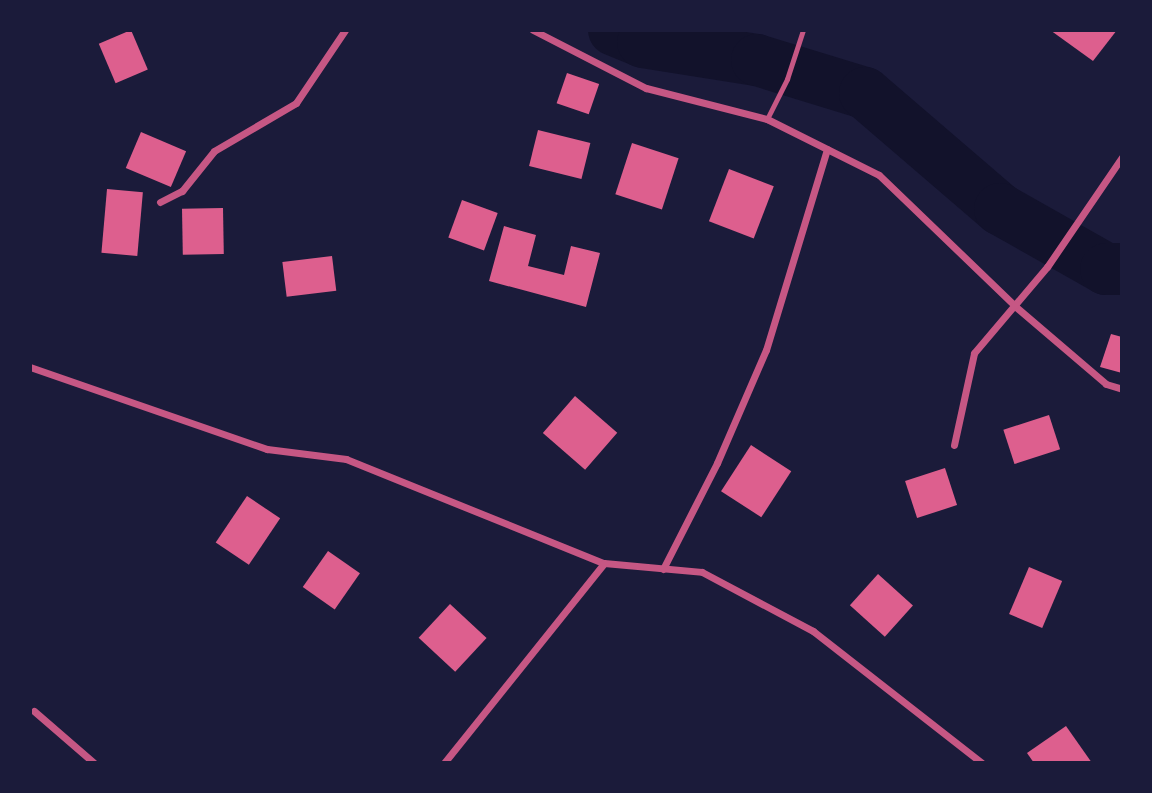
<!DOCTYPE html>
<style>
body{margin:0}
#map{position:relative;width:1152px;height:793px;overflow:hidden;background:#1b1b3a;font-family:"PT Sans",sans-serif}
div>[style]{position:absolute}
.river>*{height:52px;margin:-26px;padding:0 26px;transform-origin:26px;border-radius:26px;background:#12122b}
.building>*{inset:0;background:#dd5f8e;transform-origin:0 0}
.service>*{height:5px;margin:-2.5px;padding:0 2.5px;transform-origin:2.5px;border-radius:2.5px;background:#c65784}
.minor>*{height:7px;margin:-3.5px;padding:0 3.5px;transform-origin:3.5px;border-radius:3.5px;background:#c65784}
span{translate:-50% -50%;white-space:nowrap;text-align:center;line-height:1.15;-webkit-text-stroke:6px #1b1b3a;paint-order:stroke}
.frame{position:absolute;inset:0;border:32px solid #1b1b3a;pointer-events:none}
</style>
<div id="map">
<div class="river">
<div style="left:614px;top:30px;width:31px;rotate:22deg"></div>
<div style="left:643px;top:42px;width:115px;rotate:9deg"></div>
<div style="left:757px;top:60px;width:113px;rotate:17deg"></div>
<div style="left:865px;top:93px;width:178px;rotate:40.7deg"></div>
<div style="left:1000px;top:209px;width:122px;rotate:29.5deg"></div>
<div style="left:1106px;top:269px;width:16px"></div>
</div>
<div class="building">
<div style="left:131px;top:30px;width:43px;height:35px;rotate:67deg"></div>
<div style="clip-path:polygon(1050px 30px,1117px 30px,1093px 61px)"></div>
<div style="left:567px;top:73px;width:34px;height:32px;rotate:19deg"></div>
<div style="left:538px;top:130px;width:54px;height:37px;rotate:14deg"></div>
<div style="left:141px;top:132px;width:49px;height:39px;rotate:23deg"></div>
<div style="left:632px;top:143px;width:49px;height:54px;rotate:18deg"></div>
<div style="left:729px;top:169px;width:48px;height:56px;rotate:21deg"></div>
<div style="left:107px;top:189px;width:36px;height:64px;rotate:5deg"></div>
<div style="left:462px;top:200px;width:38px;height:40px;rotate:20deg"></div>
<div style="left:223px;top:208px;width:46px;height:41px;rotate:89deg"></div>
<div style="clip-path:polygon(504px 226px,536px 235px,528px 266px,564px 275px,571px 246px,600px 253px,586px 307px,489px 281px)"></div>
<div style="left:332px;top:256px;width:35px;height:50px;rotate:83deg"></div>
<div style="clip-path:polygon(1111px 334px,1122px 337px,1122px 373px,1100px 367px)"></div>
<div style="left:575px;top:396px;width:56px;height:49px;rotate:41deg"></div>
<div style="left:1049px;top:415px;width:36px;height:48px;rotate:72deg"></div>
<div style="left:751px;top:445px;width:48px;height:55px;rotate:33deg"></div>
<div style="left:945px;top:468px;width:39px;height:42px;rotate:72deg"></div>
<div style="left:247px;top:496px;width:40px;height:56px;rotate:34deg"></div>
<div style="left:328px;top:551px;width:39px;height:44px;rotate:35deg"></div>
<div style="left:1029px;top:567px;width:36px;height:51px;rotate:23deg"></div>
<div style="left:878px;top:574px;width:47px;height:42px;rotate:42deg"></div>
<div style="left:450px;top:604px;width:50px;height:46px;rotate:43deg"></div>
<div style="clip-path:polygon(1066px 726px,1092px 763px,1034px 763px,1027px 753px)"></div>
</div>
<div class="service">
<div style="left:767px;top:119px;width:45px;rotate:-63.4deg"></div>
<div style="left:787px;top:79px;width:52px;rotate:-71.9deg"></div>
</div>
<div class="minor">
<div style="left:533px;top:30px;width:127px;rotate:27.2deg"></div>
<div style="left:646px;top:88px;width:125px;rotate:14.4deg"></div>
<div style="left:767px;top:119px;width:125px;rotate:26.6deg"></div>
<div style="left:879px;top:175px;width:190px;rotate:43.9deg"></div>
<div style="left:1016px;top:307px;width:118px;rotate:40.5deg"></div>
<div style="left:1106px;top:384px;width:17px;rotate:17deg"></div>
<div style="left:160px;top:202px;width:25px;rotate:-27deg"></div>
<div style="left:182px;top:191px;width:51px;rotate:-51.3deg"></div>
<div style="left:214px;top:151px;width:95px;rotate:-30.3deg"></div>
<div style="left:296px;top:103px;width:88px;rotate:-56.1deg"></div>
<div style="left:30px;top:367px;width:251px;rotate:19.1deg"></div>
<div style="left:267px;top:449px;width:80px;rotate:7.2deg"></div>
<div style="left:346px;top:459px;width:278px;rotate:22deg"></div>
<div style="left:604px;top:563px;width:98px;rotate:5.2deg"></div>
<div style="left:702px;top:572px;width:126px;rotate:28deg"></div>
<div style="left:813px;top:631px;width:214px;rotate:38deg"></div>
<div style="left:954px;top:445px;width:94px;rotate:-77.7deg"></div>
<div style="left:974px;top:353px;width:113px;rotate:-49.7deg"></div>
<div style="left:1047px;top:267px;width:133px;rotate:-55.7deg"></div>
<div style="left:663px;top:569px;width:119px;rotate:-63deg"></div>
<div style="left:717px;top:463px;width:123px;rotate:-66.6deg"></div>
<div style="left:766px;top:350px;width:210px;rotate:-73.1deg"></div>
<div style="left:34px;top:711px;width:79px;rotate:40.9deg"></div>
<div style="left:444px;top:763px;width:256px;rotate:-51.3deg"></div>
</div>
<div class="frame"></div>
</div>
